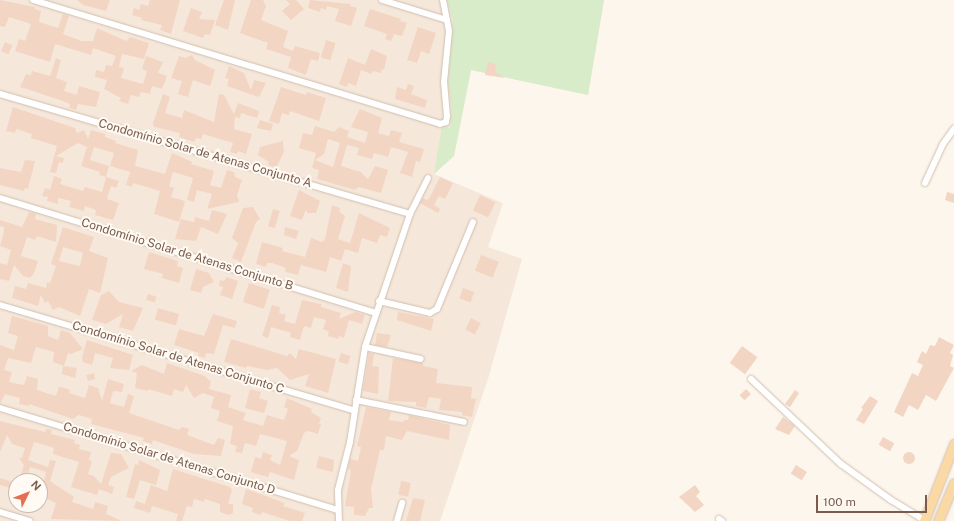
<!DOCTYPE html>
<meta charset="utf-8">
<style>
body{margin:0}
#map{position:relative;width:954px;height:521px;overflow:hidden;background:#fdf6ec;font-family:"Public Sans",sans-serif}
div>[style]{position:absolute}
.residential>*{inset:0;background:#f5e8da}
.green>*{inset:0;background:#d8ecc9}
.building>*{inset:0;background:#f3d5c3;transform-origin:0 0}
.round{border-radius:50%}
.roads{filter:drop-shadow(0 0 1px #d1beb0) drop-shadow(0 0 1px #d1beb0)}
.street>*{height:6px;margin:-3px;padding:0 3px;transform-origin:3px;border-radius:3px;background:#fff}
.primary>*{height:9px;margin:-4.5px;padding:0 4.5px;transform-origin:4.5px;border-radius:4.5px;background:#fbd9a5}
span{translate:-50% -50%;white-space:nowrap;text-align:center;line-height:1.15;-webkit-text-stroke:4px #fffaf3;paint-order:stroke}
.street-label{font-size:12px;color:#7a5c4d}
.north{position:absolute;left:8px;top:473px;width:40px;height:40px;box-sizing:border-box;background:#fffaf3;border:1px solid #cabbb1;border-radius:50%;rotate:47deg;font-size:11px;font-weight:700;line-height:16px;text-align:center;color:#7a5c4d}
.north::after{content:'';display:block;margin:auto;width:14px;height:18px;background:#e76f51;clip-path:polygon(50% 0,100% 100%,50% 72%,0 100%)}
.scale{position:absolute;left:816px;top:495px;width:111px;height:18px;box-sizing:border-box;border:2px solid #7a5c4d;border-top:0;padding-left:5px;font-size:12px;line-height:14px;white-space:nowrap;color:#7a5c4d;-webkit-text-stroke:3px #fffaf3;paint-order:stroke}
</style>
<div id="map">
<div class="residential">
<div style="clip-path:polygon(evenodd,0 0,604px 0,588px 95px,471px 70px,454px 156px,434px 174px,503px 203px,488px 247px,522px 259px,488px 379px,440px 521px,0 521px,0 0,16px 481px,40px 481px,40px 505px,16px 505px,16px 481px)"></div>
</div>
<div class="green">
<div style="clip-path:polygon(447px 0,604px 0,588px 95px,471px 70px,454px 156px,434px 174px,442px 125px,450px 128px,452px 109px,448px 84px,453px 21px)"></div>
</div>
<div class="building">
<div style="clip-path:polygon(0 0,35px 7px,35px 9px,41px 11px,39px 22px,58px 28px,63px 14px,69px 16px,63px 34px,82px 41px,93px 41px,97px 28px,126px 41px,130px 37px,149px 43px,144px 59px,122px 54px,119px 67px,124px 68px,121px 78px,143px 84px,147px 71px,142px 69px,146px 56px,163px 62px,158px 73px,167px 76px,162px 89px,152px 86px,150px 94px,141px 92px,139px 97px,131px 95px,128px 104px,119px 101px,121px 98px,104px 89px,107px 80px,95px 77px,96px 70px,104px 72px,106px 65px,112px 66px,116px 56px,93px 48px,91px 55px,55px 44px,50px 62px,15px 51px,19px 39px,25px 41px,31px 24px,9px 17px,5px 27px,0 26px)"></div>
<div style="clip-path:polygon(77px 0,110px 0,106px 11px,83px 5px)"></div>
<div style="clip-path:polygon(150px 0,180px 0,171px 34px,160px 30px,162px 25px,141px 20px,142px 18px,132px 15px,134px 8px,139px 10px,141px 4px,148px 6px)"></div>
<div style="clip-path:polygon(224px 0,235px 0,228px 30px,215px 25px)"></div>
<div style="clip-path:polygon(251px 0,263px 0,266px 6px,261px 20px,288px 31px,283px 47px,293px 51px,295px 46px,320px 53px,318px 61px,311px 59px,306px 75px,288px 68px,291px 57px,266px 49px,268px 43px,240px 33px)"></div>
<div style="clip-path:polygon(286px 0,296px 0,304px 9px,291px 20px,282px 11px,290px 4px)"></div>
<div style="clip-path:polygon(310px 0,351px 4px,350px 6px,357px 8px,351px 26px,335px 21px,339px 9px,327px 6px,326px 10px,321px 8px,320px 12px,308px 8px)"></div>
<div style="clip-path:polygon(191px 8px,202px 12px,199px 19px,215px 20px,210px 35px,205px 34px,203px 38px,183px 31px)"></div>
<div style="clip-path:polygon(370px 9px,401px 19px,400px 21px,407px 23px,402px 36px,394px 34px,391px 41px,385px 39px,387px 34px,364px 26px)"></div>
<div style="clip-path:polygon(418px 27px,436px 33px,429px 54px,421px 51px,417px 63px,407px 60px)"></div>
<div style="left:326px;top:40px;width:10px;height:18px;rotate:17deg"></div>
<div style="left:5px;top:42px;width:8px;height:10px;rotate:23deg"></div>
<div style="clip-path:polygon(371px 49px,387px 56px,384px 70px,382px 69px,381px 73px,373px 71px,371px 74px,361px 70px,356px 86px,348px 83px,347px 87px,339px 84px,348px 58px,365px 65px)"></div>
<div style="clip-path:polygon(192px 55px,195px 60px,215px 70px,210px 86px,193px 80px,188px 97px,178px 94px,182px 81px,171px 78px,179px 56px,185px 58px)"></div>
<div style="clip-path:polygon(56px 58px,61px 60px,56px 78px,67px 82px,64px 91px,77px 95px,79px 86px,100px 92px,96px 107px,78px 104px,76px 110px,69px 108px,70px 104px,60px 100px,20px 87px,26px 74px,31px 75px,32px 71px,50px 76px)"></div>
<div style="clip-path:polygon(488px 62px,496px 64px,495px 72px,505px 78px,485px 75px)"></div>
<div style="clip-path:polygon(229px 66px,244px 73px,251px 90px,254px 80px,266px 83px,259px 97px,227px 86px,229px 79px,225px 78px)"></div>
<div style="clip-path:polygon(408px 84px,414px 86px,411px 94px,427px 100px,425px 108px,395px 99px,397px 87px,406px 90px)"></div>
<div style="clip-path:polygon(281px 87px,306px 95px,307px 92px,326px 98px,319px 121px,290px 111px,289px 115px,282px 113px,279px 124px,269px 121px)"></div>
<div style="clip-path:polygon(163px 94px,170px 97px,165px 113px,182px 118px,184px 110px,214px 122px,219px 94px,224px 95px,234px 114px,238px 103px,259px 111px,257px 118px,241px 113px,240px 118px,235px 117px,234px 129px,252px 134px,246px 154px,238px 151px,237px 154px,230px 152px,233px 143px,203px 134px,201px 139px,196px 138px,194px 142px,179px 137px,180px 133px,154px 127px,153px 123px)"></div>
<div style="clip-path:polygon(13px 107px,75px 128px,77px 133px,84px 130px,88px 139px,91px 130px,105px 134px,105px 137px,116px 141px,115px 143px,138px 150px,135px 166px,165px 174px,172px 153px,192px 162px,191px 164px,214px 171px,210px 185px,221px 188px,227px 170px,234px 172px,235px 177px,242px 180px,237px 195px,239px 202px,207px 209px,212px 194px,197px 190px,194px 202px,187px 200px,193px 178px,173px 172px,169px 186px,174px 188px,171px 197px,185px 201px,179px 222px,154px 214px,160px 191px,133px 183px,132px 187px,126px 185px,130px 172px,110px 166px,114px 153px,94px 147px,90px 160px,109px 166px,106px 177px,99px 175px,100px 172px,81px 166px,87px 147px,78px 143px,56px 156px,64px 158px,63px 163px,59px 162px,56px 173px,50px 172px,57px 146px,31px 138px,32px 134px,16px 129px,15px 133px,6px 131px)"></div>
<div style="clip-path:polygon(evenodd,360px 109px,382px 118px,378px 133px,389px 136px,391px 130px,402px 133px,399px 142px,424px 149px,420px 162px,416px 161px,412px 177px,400px 173px,408px 152px,391px 147px,388px 157px,374px 153px,372px 159px,357px 155px,359px 148px,347px 145px,341px 166px,361px 172px,368px 179px,375px 166px,388px 170px,381px 193px,359px 187px,355px 190px,317px 179px,319px 170px,312px 168px,316px 153px,299px 148px,303px 133px,312px 135px,315px 126px,334px 132px,339px 127px,349px 131px,347px 137px,365px 143px,368px 132px,351px 127px,360px 109px,328px 139px,340px 143px,333px 167px,315px 160px,324px 154px,328px 139px)"></div>
<div style="clip-path:polygon(260px 120px,273px 124px,271px 131px,257px 128px)"></div>
<div style="clip-path:polygon(283px 141px,284px 152px,276px 168px,268px 165px,269px 162px,258px 155px,260px 147px)"></div>
<div style="clip-path:polygon(25px 160px,35px 161px,28px 189px,25px 188px,24px 191px,0 185px,0 168px,21px 172px)"></div>
<div style="clip-path:polygon(54px 176px,62px 179px,60px 184px,83px 191px,85px 187px,102px 192px,106px 177px,119px 181px,116px 188px,111px 186px,107px 199px,119px 203px,113px 220px,95px 215px,96px 210px,85px 206px,84px 211px,69px 207px,71px 201px,58px 198px,58px 204px,47px 201px,48px 197px,42px 196px,45px 188px,50px 190px)"></div>
<div style="clip-path:polygon(440px 177px,453px 183px,445px 199px,439px 196px,434px 205px,440px 209px,438px 213px,420px 203px,423px 198px,427px 200px,430px 197px)"></div>
<div style="clip-path:polygon(299px 190px,320px 201px,316px 213px,307px 213px,306px 209px,302px 220px,290px 216px)"></div>
<div style="clip-path:polygon(947px 192px,954px 194px,954px 203px,945px 200px)"></div>
<div style="left:480px;top:195px;width:17px;height:17px;rotate:25deg"></div>
<div style="clip-path:polygon(332px 205px,340px 208px,339px 211px,345px 216px,338px 239px,350px 243px,359px 213px,390px 228px,387px 237px,380px 235px,377px 243px,362px 238px,358px 253px,345px 249px,341px 261px,330px 257px,326px 272px,301px 265px,298px 275px,285px 272px,286px 268px,272px 263px,267px 263px,266px 267px,256px 264px,262px 242px,283px 248px,282px 251px,305px 257px,311px 238px,322px 242px,325px 239px)"></div>
<div style="clip-path:polygon(253px 207px,260px 219px,256px 222px,241px 262px,232px 258px,238px 243px,232px 238px,243px 208px)"></div>
<div style="left:273px;top:209px;width:7px;height:18px;rotate:16deg"></div>
<div style="clip-path:polygon(212px 210px,227px 214px,218px 234px,201px 227px,196px 241px,175px 239px,181px 219px,194px 222px,195px 217px,209px 221px)"></div>
<div style="clip-path:polygon(29px 212px,36px 214px,35px 219px,57px 225px,56px 242px,37px 236px,35px 240px,27px 237px,21px 256px,38px 261px,34px 273px,30px 278px,23px 276px,14px 265px,9px 281px,0 279px,0 263px,7px 265px,11px 250px,0 246px,4px 232px,4px 227px,0 226px,0 220px,22px 227px)"></div>
<div style="clip-path:polygon(evenodd,63px 227px,94px 237px,89px 251px,108px 258px,100px 293px,89px 289px,80px 316px,59px 307px,53px 310px,48px 301px,45px 303px,41px 295px,38px 306px,12px 298px,15px 286px,26px 289px,28px 283px,46px 288px,47px 282px,50px 283px,56px 266px,51px 264px,63px 227px,63px 247px,83px 253px,80px 266px,59px 261px,63px 247px)"></div>
<div style="clip-path:polygon(285px 227px,299px 231px,296px 239px,284px 235px)"></div>
<div style="clip-path:polygon(149px 252px,178px 261px,177px 266px,183px 268px,179px 283px,162px 278px,163px 274px,144px 269px)"></div>
<div style="left:481px;top:255px;width:19px;height:17px;rotate:21deg"></div>
<div style="clip-path:polygon(343px 263px,351px 266px,348px 292px,336px 288px)"></div>
<div style="clip-path:polygon(196px 269px,209px 273px,214px 282px,203px 287px,201px 293px,190px 290px)"></div>
<div style="clip-path:polygon(227px 277px,238px 281px,232px 299px,220px 295px,223px 287px,219px 286px,220px 280px,224px 281px)"></div>
<div style="left:249px;top:283px;width:22px;height:20px;rotate:18deg"></div>
<div style="left:463px;top:288px;width:12px;height:11px;rotate:20deg"></div>
<div style="clip-path:polygon(109px 291px,119px 302px,143px 308px,133px 331px,119px 327px,123px 314px,106px 324px,92px 320px,101px 295px)"></div>
<div style="left:148px;top:294px;width:9px;height:6px;rotate:18deg"></div>
<div style="clip-path:polygon(302px 300px,321px 304px,321px 307px,341px 313px,339px 319px,355px 312px,365px 315px,362px 324px,349px 320px,344px 338px,339px 336px,338px 339px,328px 336px,329px 332px,323px 329px,326px 320px,314px 317px,311px 328px,304px 326px,300px 340px,290px 337px,291px 333px,271px 327px,268px 338px,262px 336px,272px 305px,280px 307px,279px 313px,286px 315px,284px 321px,295px 324px)"></div>
<div style="left:158px;top:308px;width:22px;height:12px;rotate:16deg"></div>
<div style="clip-path:polygon(398px 312px,434px 319px,431px 331px,397px 320px)"></div>
<div style="clip-path:polygon(213px 314px,237px 321px,235px 328px,223px 325px,214px 354px,206px 353px,205px 358px,198px 356px,199px 353px,174px 345px,179px 329px,204px 336px)"></div>
<div style="clip-path:polygon(12px 316px,48px 326px,48px 336px,58px 340px,61px 330px,70px 333px,83px 349px,71px 354px,68px 353px,64px 366px,53px 362px,54px 352px,36px 347px,31px 363px,8px 358px,4px 370px,12px 372px,9px 382px,24px 385px,27px 376px,38px 379px,37px 390px,56px 396px,59px 387px,62px 387px,70px 390px,69px 393px,85px 398px,89px 385px,98px 388px,102px 401px,108px 379px,124px 384px,122px 392px,113px 391px,110px 403px,124px 407px,128px 394px,134px 396px,129px 413px,179px 430px,182px 427px,189px 429px,187px 435px,214px 445px,218px 438px,225px 440px,221px 456px,194px 454px,153px 440px,152px 444px,143px 441px,144px 438px,91px 424px,92px 419px,79px 415px,73px 419px,29px 404px,29px 406px,19px 404px,20px 398px,5px 394px,0 404px,0 345px,14px 350px,18px 336px,8px 333px)"></div>
<div style="left:471px;top:318px;width:11px;height:13px;rotate:27deg"></div>
<div style="clip-path:polygon(377px 333px,391px 335px,387px 347px,375px 345px)"></div>
<div style="clip-path:polygon(939px 337px,954px 345px,950px 353px,953px 355px,950px 366px,954px 368px,936px 401px,926px 395px,918px 410px,909px 405px,903px 417px,894px 412px,907px 384px,912px 373px,918px 376px,923px 365px,917px 362px,922px 351px,926px 354px,930px 345px,935px 346px)"></div>
<div style="clip-path:polygon(231px 339px,287px 356px,290px 353px,296px 359px,299px 349px,336px 359px,328px 393px,305px 386px,309px 374px,290px 380px,277px 368px,267px 370px,247px 366px,246px 368px,224px 362px)"></div>
<div style="clip-path:polygon(87px 340px,133px 355px,129px 370px,110px 368px,113px 358px,95px 353px,92px 365px,83px 362px,82px 357px)"></div>
<div style="left:742px;top:346px;width:19px;height:21px;rotate:36deg"></div>
<div style="left:341px;top:353px;width:10px;height:9px;rotate:17deg"></div>
<div style="clip-path:polygon(369px 353px,374px 354px,372px 366px,379px 367px,378px 394px,363px 391px)"></div>
<div style="clip-path:polygon(393px 358px,423px 363px,423px 366px,438px 369px,436px 383px,472px 387px,471px 398px,476px 399px,472px 417px,462px 415px,462px 412px,439px 410px,441px 399px,429px 397px,426px 408px,416px 406px,416px 402px,388px 401px)"></div>
<div style="clip-path:polygon(167px 363px,205px 376px,211px 382px,209px 389px,231px 395px,228px 407px,246px 413px,243px 420px,263px 426px,267px 415px,284px 420px,288px 409px,284px 407px,287px 398px,312px 409px,311px 412px,321px 418px,319px 424px,321px 424px,318px 434px,308px 431px,304px 433px,297px 451px,289px 456px,299px 460px,294px 480px,270px 472px,268px 477px,251px 472px,255px 457px,261px 459px,263px 452px,272px 455px,270px 460px,280px 465px,287px 441px,260px 434px,256px 446px,245px 443px,242px 453px,235px 452px,237px 446px,230px 444px,233px 426px,217px 421px,220px 411px,211px 408px,214px 397px,203px 393px,194px 398px,186px 385px,183px 392px,174px 389px,172px 396px,148px 389px,148px 391px,135px 388px,137px 373px,131px 371px,142px 365px,164px 374px)"></div>
<div style="clip-path:polygon(63px 366px,77px 368px,75px 378px,62px 374px)"></div>
<div style="clip-path:polygon(94px 373px,95px 379px,88px 381px,86px 375px)"></div>
<div style="clip-path:polygon(250px 389px,261px 392px,259px 398px,268px 401px,264px 413px,245px 408px)"></div>
<div style="left:746px;top:389px;width:7px;height:9px;rotate:45deg"></div>
<div style="clip-path:polygon(795px 390px,799px 393px,790px 407px,785px 404px)"></div>
<div style="clip-path:polygon(870px 396px,878px 401px,864px 424px,856px 420px,863px 409px,861px 408px)"></div>
<div style="clip-path:polygon(366px 407px,391px 412px,389px 420px,404px 422px,404px 420px,408px 420px,409px 415px,450px 425px,449px 440px,407px 431px,402px 440px,386px 436px,384px 450px,380px 450px,371px 489px,373px 508px,369px 508px,365px 516px,354px 515px,354px 507px,345px 506px,351px 470px,348px 469px,350px 459px,358px 461px,361px 447px,357px 446px)"></div>
<div style="clip-path:polygon(783px 417px,795px 426px,789px 435px,775px 429px)"></div>
<div style="clip-path:polygon(0 421px,45px 432px,46px 429px,52px 430px,51px 434px,75px 440px,74px 443px,80px 445px,79px 449px,91px 452px,89px 460px,92px 461px,88px 474px,94px 476px,101px 484px,111px 453px,121px 454px,129px 468px,111px 477px,108px 485px,114px 487px,112px 494px,99px 489px,97px 495px,71px 487px,79px 462px,53px 454px,54px 448px,34px 442px,28px 460px,48px 467px,50px 460px,56px 461px,50px 481px,74px 497px,72px 502px,93px 509px,95px 502px,108px 506px,106px 514px,122px 521px,51px 519px,56px 503px,40px 496px,46px 472px,30px 467px,26px 481px,19px 481px,24px 465px,19px 458px,22px 458px,25px 448px,12px 444px,7px 435px,0 452px)"></div>
<div style="left:883px;top:437px;width:13px;height:9px;rotate:29deg"></div>
<div class="round" style="left:903px;top:452px;width:12px;height:12px"></div>
<div style="clip-path:polygon(319px 456px,334px 460px,333px 472px,316px 468px)"></div>
<div style="clip-path:polygon(139px 460px,160px 470px,156px 485px,140px 480px,134px 499px,126px 497px,135px 464px,138px 465px)"></div>
<div style="left:796px;top:465px;width:13px;height:10px;rotate:32deg"></div>
<div style="clip-path:polygon(173px 469px,230px 487px,232px 490px,228px 504px,233px 504px,233px 513px,229px 515px,220px 512px,220px 504px,205px 499px,204px 502px,194px 499px,192px 507px,187px 506px,182px 521px,176px 521px,178px 514px,152px 506px,150px 513px,134px 508px,136px 501px,145px 504px,151px 485px,167px 491px)"></div>
<div style="clip-path:polygon(0 478px,16px 483px,16px 490px,0 485px)"></div>
<div style="left:401px;top:481px;width:10px;height:14px;rotate:11deg"></div>
<div style="clip-path:polygon(695px 485px,700px 492px,696px 496px,704px 505px,695px 512px,679px 497px)"></div>
<div style="clip-path:polygon(246px 489px,285px 503px,283px 506px,305px 513px,302px 521px,290px 521px,262px 512px,261px 515px,252px 512px,253px 508px,242px 504px)"></div>
<div style="clip-path:polygon(413px 498px,425px 500px,420px 521px,406px 521px)"></div>
</div>
<div class="roads">
<div class="street">
<div style="left:33px;top:0;width:425px;rotate:16.9deg"></div>
<div style="left:440px;top:124px;width:6px;rotate:-18deg"></div>
<div style="left:446px;top:122px;width:6px;rotate:-81deg"></div>
<div style="left:447px;top:116px;width:34px;rotate:-95deg"></div>
<div style="left:444px;top:82px;width:51px;rotate:-84.4deg"></div>
<div style="left:449px;top:31px;width:32px;rotate:-101deg"></div>
<div style="left:382px;top:0;width:68px;rotate:17.1deg"></div>
<div style="left:0;top:94px;width:427px;rotate:16.3deg"></div>
<div style="left:925px;top:183px;width:43px;rotate:-65.2deg"></div>
<div style="left:943px;top:144px;width:19px;rotate:-54deg"></div>
<div style="left:0;top:198px;width:392px;rotate:17deg"></div>
<div style="left:379px;top:301px;width:52px;rotate:13.2deg"></div>
<div style="left:430px;top:313px;width:8px;rotate:-30deg"></div>
<div style="left:437px;top:309px;width:94px;rotate:-67.5deg"></div>
<div style="left:0;top:305px;width:370px;rotate:16.6deg"></div>
<div style="left:365px;top:347px;width:57px;rotate:12.1deg"></div>
<div style="left:751px;top:379px;width:124px;rotate:43.4deg"></div>
<div style="left:841px;top:464px;width:62px;rotate:35.8deg"></div>
<div style="left:891px;top:500px;width:39px;rotate:31deg"></div>
<div style="left:356px;top:400px;width:110px;rotate:11.5deg"></div>
<div style="left:0;top:408px;width:353px;rotate:16.8deg"></div>
<div style="left:0;top:512px;width:31px;rotate:17deg"></div>
<div style="left:719px;top:519px;width:4px;rotate:34deg"></div>
<div style="left:339px;top:521px;width:31px;rotate:-92deg"></div>
<div style="left:338px;top:490px;width:49px;rotate:-76deg"></div>
<div style="left:350px;top:442px;width:96px;rotate:-81deg"></div>
<div style="left:365px;top:347px;width:140px;rotate:-71.3deg"></div>
<div style="left:410px;top:214px;width:40px;rotate:-63.4deg"></div>
<div style="left:397px;top:521px;width:19px;rotate:-74deg"></div>
</div>
<div class="primary">
<div style="left:924px;top:521px;width:83px;rotate:-68.7deg"></div>
<div style="left:938px;top:521px;width:41px;rotate:-67.2deg"></div>
</div>
</div>
<div class="street-label">
<span style="left:205px;top:154px;rotate:16deg">Condomínio Solar de Atenas Conjunto A</span>
<span style="left:187px;top:255px;rotate:17deg">Condomínio Solar de Atenas Conjunto B</span>
<span style="left:178px;top:358px;rotate:17deg">Condomínio Solar de Atenas Conjunto C</span>
<span style="left:169px;top:459px;rotate:17deg">Condomínio Solar de Atenas Conjunto D</span>
</div>
<div class="north">N</div>
<div class="scale">100 m</div>
</div>
